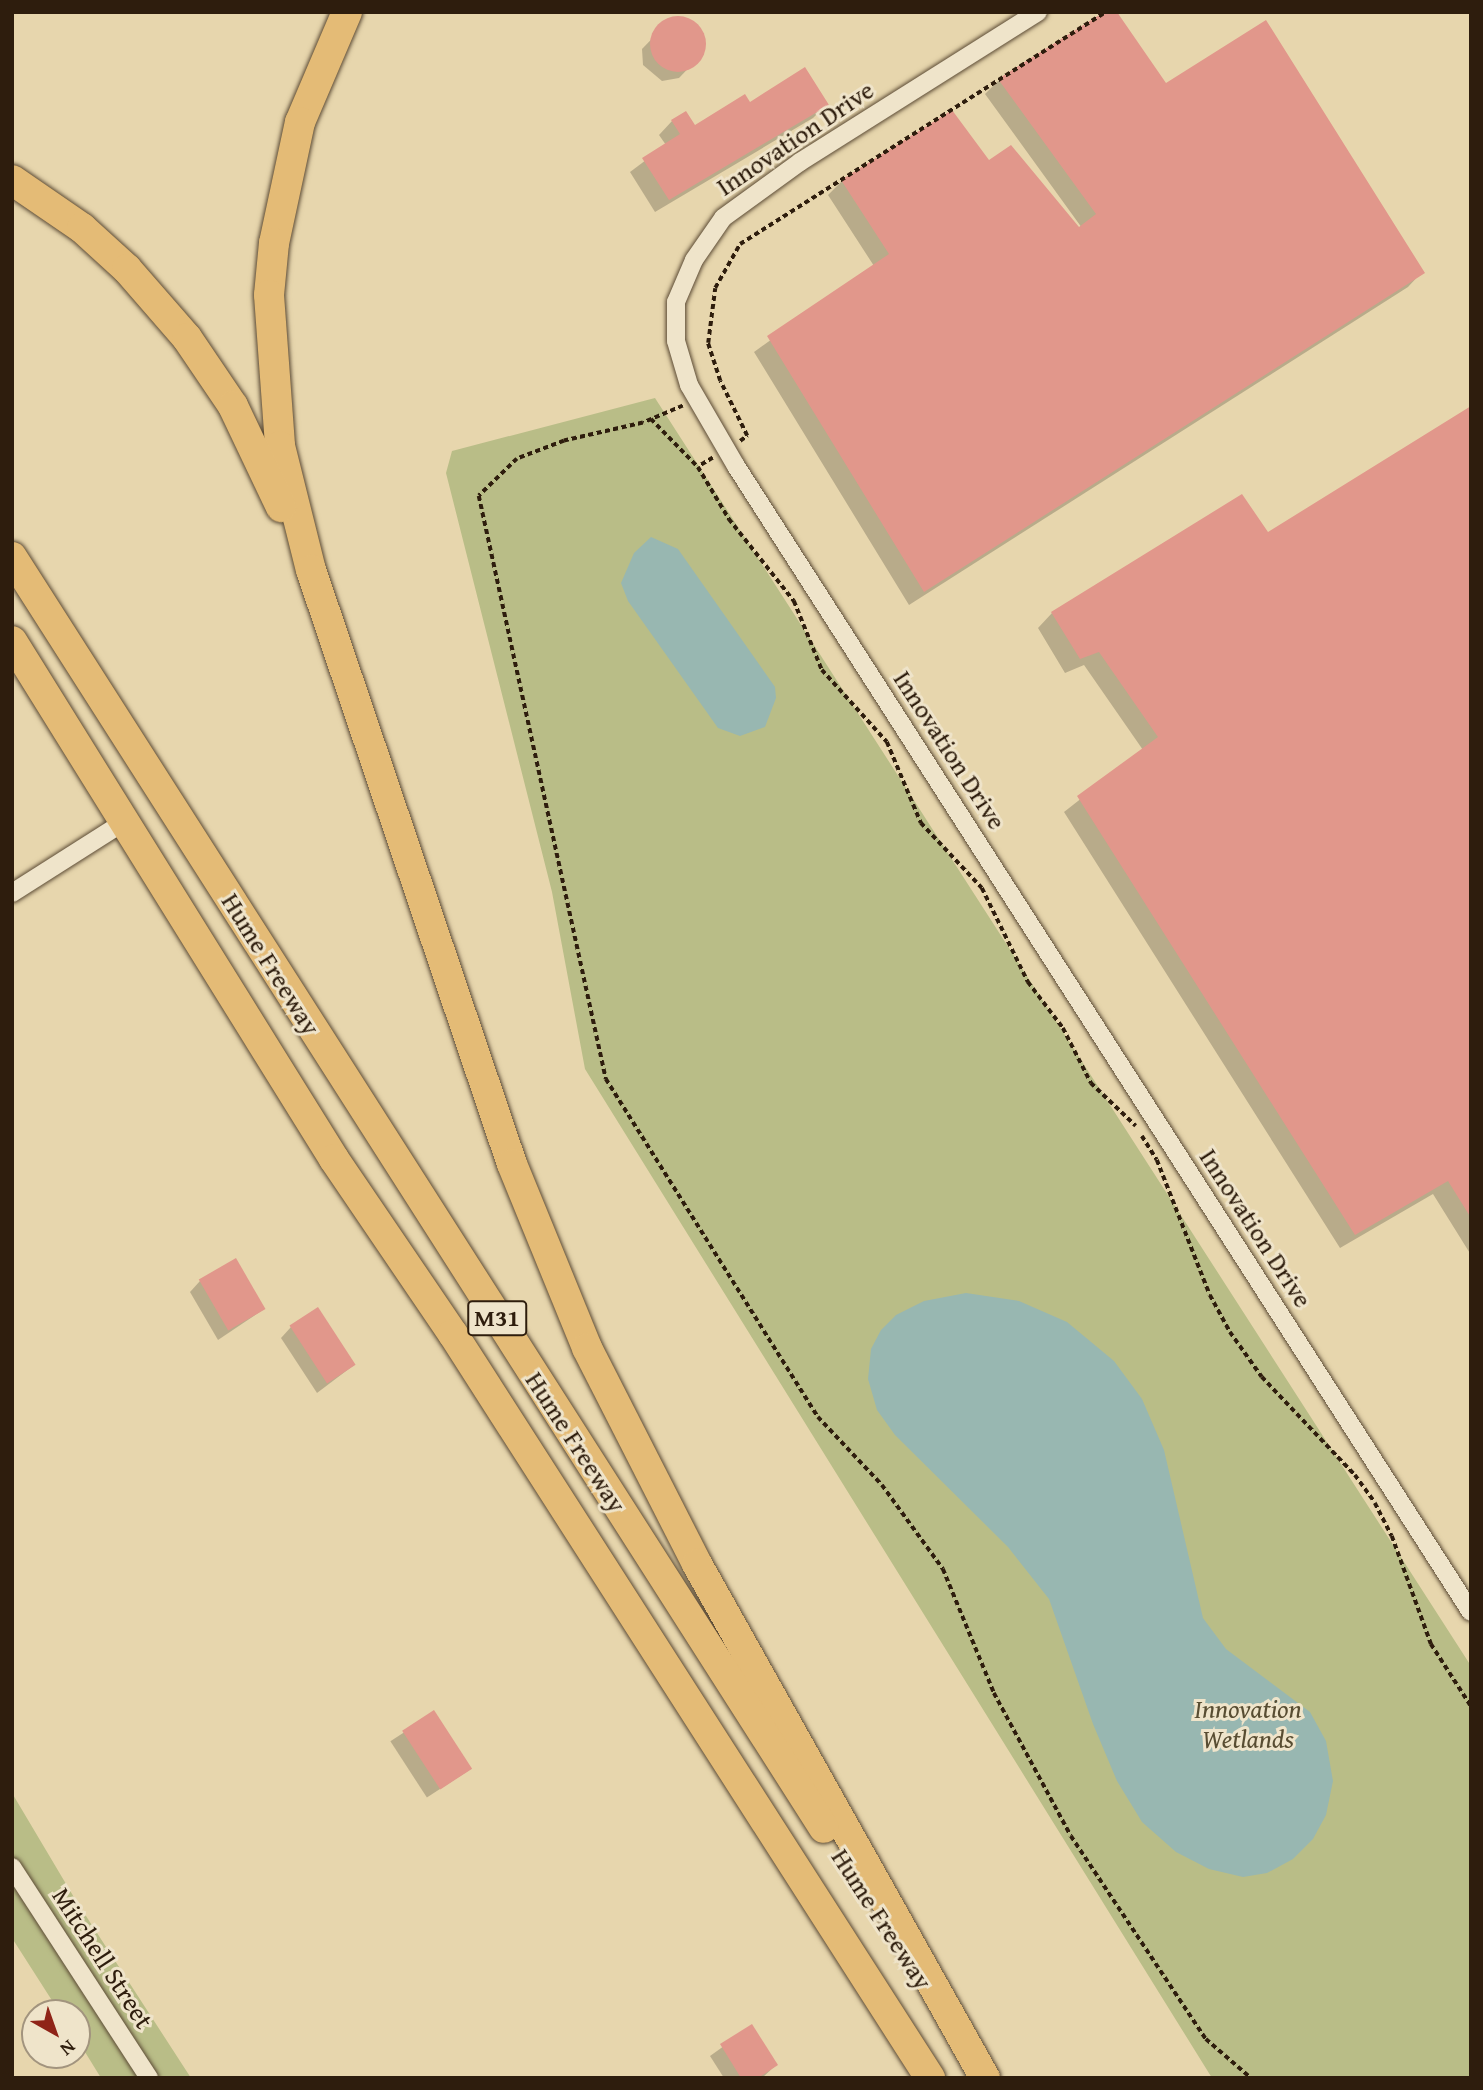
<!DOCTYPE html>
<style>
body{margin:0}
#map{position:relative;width:1483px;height:2090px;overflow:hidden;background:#e7d6ad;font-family:"Gentium Book Plus",serif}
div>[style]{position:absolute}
.green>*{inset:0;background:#b9bd87}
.water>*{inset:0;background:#98b7b1}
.shadow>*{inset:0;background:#0003;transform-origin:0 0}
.building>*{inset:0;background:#e1978b;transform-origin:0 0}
.round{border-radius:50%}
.path>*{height:3.5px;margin-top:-1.75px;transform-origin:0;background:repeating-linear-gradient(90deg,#2e1d0d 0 5px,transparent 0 8.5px)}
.roads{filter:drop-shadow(0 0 2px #5c4b35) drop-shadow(0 0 2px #5c4b35)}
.minor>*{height:18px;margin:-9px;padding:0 9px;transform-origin:9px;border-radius:9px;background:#efe4ca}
.trunk>*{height:30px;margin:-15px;padding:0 15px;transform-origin:15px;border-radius:15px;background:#e4bb76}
span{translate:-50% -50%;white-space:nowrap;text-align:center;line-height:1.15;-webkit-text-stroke:6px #efe4ca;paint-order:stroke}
.shield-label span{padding:2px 5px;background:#efe4ca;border:2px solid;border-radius:5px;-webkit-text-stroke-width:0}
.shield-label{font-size:24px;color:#2e1d0d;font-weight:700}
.street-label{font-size:26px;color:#2e1d0d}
.park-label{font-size:26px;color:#584d32;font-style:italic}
.frame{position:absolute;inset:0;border:14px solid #2e1d0d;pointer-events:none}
.north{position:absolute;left:21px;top:1999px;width:70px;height:70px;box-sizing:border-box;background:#efe4ca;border:2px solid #a2947e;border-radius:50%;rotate:140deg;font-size:19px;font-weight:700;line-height:28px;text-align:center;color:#2e1d0d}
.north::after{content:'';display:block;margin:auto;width:24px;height:32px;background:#8f2418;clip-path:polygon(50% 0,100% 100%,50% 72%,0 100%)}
</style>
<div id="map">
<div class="green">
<div style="clip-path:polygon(655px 398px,1471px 1666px,1471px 2078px,1212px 2078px,585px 1069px,552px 892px,446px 473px,452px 451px)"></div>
<div style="clip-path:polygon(12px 1793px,75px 1899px,191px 2078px,101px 2078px,77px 2039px,77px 2013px,60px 2013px,12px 1938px)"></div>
</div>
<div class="water">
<div style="clip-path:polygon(651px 537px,678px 549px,775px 687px,776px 698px,765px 727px,740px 736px,718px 728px,628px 601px,621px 583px,634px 553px)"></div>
<div style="clip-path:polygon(966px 1293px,1019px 1301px,1067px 1322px,1114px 1361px,1142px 1399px,1164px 1450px,1203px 1618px,1226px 1649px,1310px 1712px,1326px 1741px,1333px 1781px,1326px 1815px,1313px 1839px,1293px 1859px,1267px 1873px,1243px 1877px,1209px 1869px,1176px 1852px,1142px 1822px,1117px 1781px,1093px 1724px,1049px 1599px,1008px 1547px,895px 1435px,877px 1410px,868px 1379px,871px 1349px,881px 1330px,896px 1315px,924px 1301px)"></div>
</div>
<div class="shadow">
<div style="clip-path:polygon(671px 19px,687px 19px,703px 38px,702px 54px,679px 78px,662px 81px,643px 65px,642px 49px)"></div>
<div style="clip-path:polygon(999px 80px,1165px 86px,1422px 272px,1408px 287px,909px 605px,754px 352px,874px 266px,828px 195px,842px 181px,989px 163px,1079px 230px,1082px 228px,985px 94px)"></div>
<div style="clip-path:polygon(749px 104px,827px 104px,813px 118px,655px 212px,630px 172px,666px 145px,659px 135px,672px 121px,694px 127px)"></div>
<div style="clip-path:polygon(1471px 408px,1471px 1255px,1433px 1194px,1340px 1248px,1064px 812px,1143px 750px,1084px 665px,1065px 673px,1038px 628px,1052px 613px,1268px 534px)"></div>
<div style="clip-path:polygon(200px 1281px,264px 1309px,218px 1340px,190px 1292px)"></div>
<div style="clip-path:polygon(291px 1327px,354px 1365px,317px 1393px,281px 1338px)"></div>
<div style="left:434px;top:1713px;width:67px;height:52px;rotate:57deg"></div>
<div style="clip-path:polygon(752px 2026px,776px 2065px,762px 2078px,724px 2078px,710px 2056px)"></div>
</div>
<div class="building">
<div style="clip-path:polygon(1104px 12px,1117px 12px,1166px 83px,1266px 20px,1425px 273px,924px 592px,767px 336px,889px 254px,841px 180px,952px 110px,989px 160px,1011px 145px,1079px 227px,1096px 214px,998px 79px)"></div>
<div class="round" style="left:650px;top:16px;width:56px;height:56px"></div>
<div style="clip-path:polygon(805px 67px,829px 105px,669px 200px,642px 158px,680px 134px,671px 120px,686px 111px,695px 125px,745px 94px,750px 102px)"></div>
<div style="clip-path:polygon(1471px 406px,1471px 1218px,1448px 1181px,1355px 1235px,1077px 796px,1158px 737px,1099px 652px,1080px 659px,1051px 612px,1242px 494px,1268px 532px)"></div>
<div style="left:236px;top:1258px;width:59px;height:43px;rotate:60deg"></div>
<div style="left:318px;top:1307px;width:69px;height:34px;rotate:57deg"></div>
<div style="left:434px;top:1710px;width:70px;height:38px;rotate:57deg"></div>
<div style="clip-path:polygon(752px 2024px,778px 2065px,758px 2078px,741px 2078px,720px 2044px)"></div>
</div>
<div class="path">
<div style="left:683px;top:406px;width:43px;rotate:157deg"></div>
<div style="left:643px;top:423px;width:81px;rotate:167.2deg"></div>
<div style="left:564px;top:441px;width:50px;rotate:159deg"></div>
<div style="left:517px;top:459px;width:53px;rotate:135.8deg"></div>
<div style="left:479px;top:496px;width:597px;rotate:77.71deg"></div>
<div style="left:606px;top:1079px;width:399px;rotate:57.9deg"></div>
<div style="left:818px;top:1417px;width:93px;rotate:46.7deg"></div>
<div style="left:882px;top:1485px;width:104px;rotate:54deg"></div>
<div style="left:943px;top:1569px;width:134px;rotate:67.6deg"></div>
<div style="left:994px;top:1693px;width:162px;rotate:61.7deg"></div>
<div style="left:1071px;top:1836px;width:244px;rotate:56.4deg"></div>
<div style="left:1206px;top:2039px;width:60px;rotate:40.9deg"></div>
<div style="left:651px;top:419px;width:67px;rotate:45.6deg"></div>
<div style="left:740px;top:441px;width:9px;rotate:-36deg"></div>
<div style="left:747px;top:436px;width:61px;rotate:-116.1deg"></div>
<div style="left:720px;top:381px;width:40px;rotate:-108deg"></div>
<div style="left:708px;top:343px;width:55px;rotate:-82.7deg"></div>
<div style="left:715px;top:288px;width:51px;rotate:-60.4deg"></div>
<div style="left:740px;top:244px;width:432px;rotate:-32.4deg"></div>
<div style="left:713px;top:458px;width:17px;rotate:149deg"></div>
<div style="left:698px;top:467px;width:61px;rotate:59.2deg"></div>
<div style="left:729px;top:519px;width:105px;rotate:51.6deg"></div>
<div style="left:794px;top:601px;width:74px;rotate:67.9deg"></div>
<div style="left:822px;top:670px;width:97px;rotate:47.9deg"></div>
<div style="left:887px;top:742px;width:88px;rotate:67.2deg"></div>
<div style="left:921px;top:823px;width:89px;rotate:46.8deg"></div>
<div style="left:982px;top:888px;width:105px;rotate:63.9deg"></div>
<div style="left:1028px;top:982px;width:58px;rotate:52.7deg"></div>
<div style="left:1063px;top:1028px;width:62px;rotate:63deg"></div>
<div style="left:1091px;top:1083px;width:62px;rotate:43.7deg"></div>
<div style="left:1142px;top:1136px;width:28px;rotate:58deg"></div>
<div style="left:1157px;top:1160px;width:145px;rotate:68.6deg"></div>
<div style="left:1210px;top:1295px;width:42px;rotate:61.6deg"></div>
<div style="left:1230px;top:1332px;width:55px;rotate:54.6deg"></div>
<div style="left:1262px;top:1377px;width:135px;rotate:46.5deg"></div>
<div style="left:1355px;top:1475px;width:34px;rotate:54deg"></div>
<div style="left:1375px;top:1503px;width:37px;rotate:63deg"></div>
<div style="left:1392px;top:1536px;width:115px;rotate:70.1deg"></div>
<div style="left:1431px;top:1644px;width:74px;rotate:57.2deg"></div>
</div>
<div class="roads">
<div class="minor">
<div style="left:1038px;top:12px;width:281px;rotate:147.8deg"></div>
<div style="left:800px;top:162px;width:95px;rotate:144deg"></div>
<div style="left:723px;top:218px;width:51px;rotate:124.6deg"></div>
<div style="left:694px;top:260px;width:46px;rotate:113.2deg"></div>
<div style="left:676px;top:302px;width:39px;rotate:90deg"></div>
<div style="left:676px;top:341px;width:46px;rotate:73.5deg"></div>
<div style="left:689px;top:385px;width:94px;rotate:59.9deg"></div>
<div style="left:736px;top:466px;width:1361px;rotate:57.33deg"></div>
<div style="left:12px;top:893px;width:133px;rotate:-32.4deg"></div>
<div style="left:12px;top:1867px;width:252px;rotate:57deg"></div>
</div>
<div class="trunk">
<div style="left:347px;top:12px;width:120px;rotate:113.1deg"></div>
<div style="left:300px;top:122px;width:124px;rotate:102.1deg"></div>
<div style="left:274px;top:243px;width:52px;rotate:95.5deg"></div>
<div style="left:269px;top:295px;width:151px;rotate:85.8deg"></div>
<div style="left:280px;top:446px;width:128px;rotate:76deg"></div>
<div style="left:311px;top:570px;width:627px;rotate:71.31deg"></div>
<div style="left:512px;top:1164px;width:199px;rotate:67.8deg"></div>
<div style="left:587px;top:1348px;width:242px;rotate:63deg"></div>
<div style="left:697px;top:1564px;width:589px;rotate:60.74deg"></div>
<div style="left:12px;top:180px;width:85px;rotate:34.4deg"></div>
<div style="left:82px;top:228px;width:61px;rotate:42.3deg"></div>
<div style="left:127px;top:269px;width:91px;rotate:49deg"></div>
<div style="left:187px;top:338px;width:82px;rotate:55.9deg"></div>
<div style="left:233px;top:406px;width:112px;rotate:64.6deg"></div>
<div style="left:12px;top:557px;width:1508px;rotate:57.43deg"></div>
<div style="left:12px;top:641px;width:610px;rotate:58.13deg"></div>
<div style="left:334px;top:1159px;width:212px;rotate:55.8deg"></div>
<div style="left:453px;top:1334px;width:884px;rotate:57.33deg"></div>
</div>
</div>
<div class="shield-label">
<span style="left:497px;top:1318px">M31</span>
</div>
<div class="street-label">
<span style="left:795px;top:138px;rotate:-34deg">Innovation Drive</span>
<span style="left:950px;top:750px;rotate:57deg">Innovation Drive</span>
<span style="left:271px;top:964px;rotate:58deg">Hume Freeway</span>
<span style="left:1256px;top:1228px;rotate:57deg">Innovation Drive</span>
<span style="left:576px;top:1442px;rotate:57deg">Hume Freeway</span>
<span style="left:882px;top:1919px;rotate:57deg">Hume Freeway</span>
<span style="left:103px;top:1958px;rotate:57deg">Mitchell Street</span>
</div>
<div class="park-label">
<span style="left:1248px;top:1724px">Innovation<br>Wetlands</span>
</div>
<div class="frame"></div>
<div class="north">N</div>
</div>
